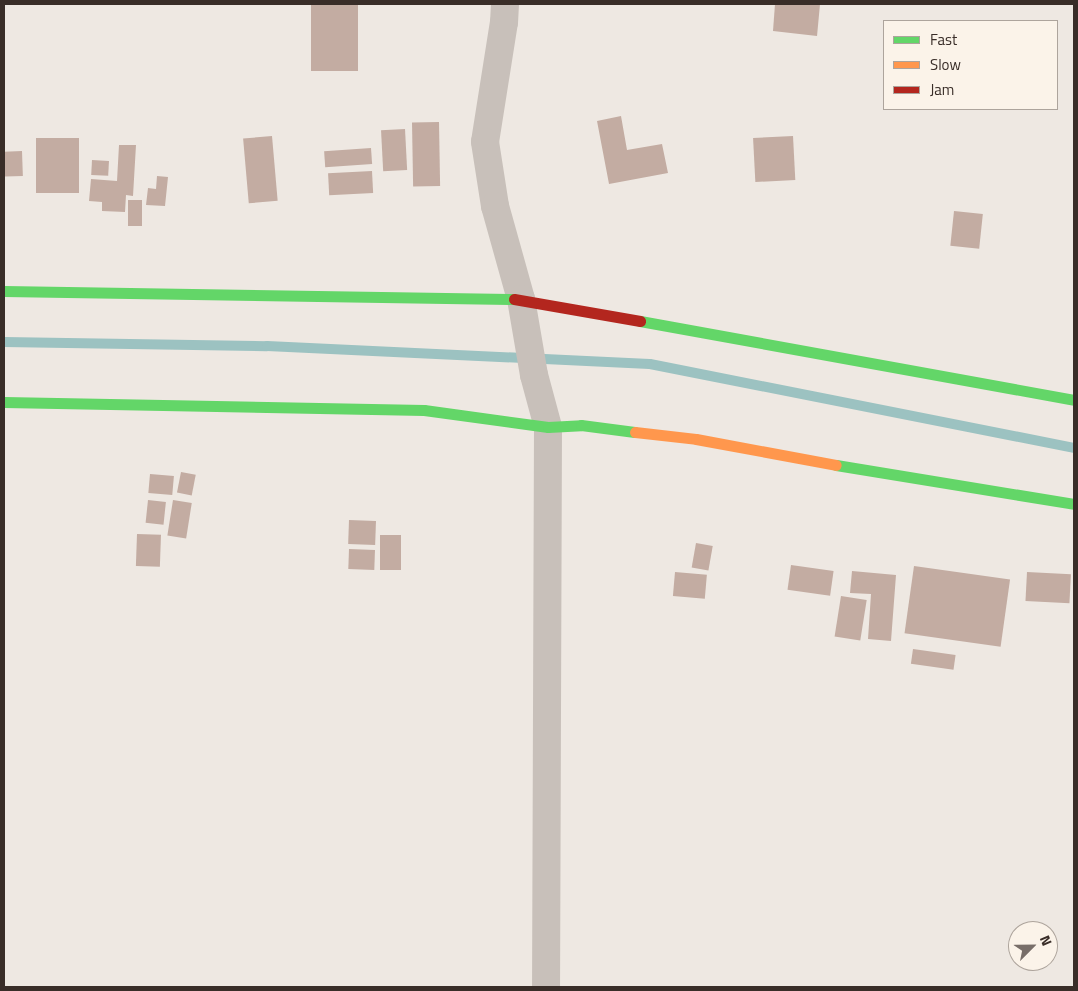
<!DOCTYPE html>
<style>
body{margin:0}
#map{position:relative;width:1078px;height:991px;overflow:hidden;background:#eee8e2;font-family:"Titillium Web",sans-serif}
div>[style]{position:absolute}
.stream>*{height:10px;margin:-5px;padding:0 5px;transform-origin:5px;border-radius:5px;background:#9cc2c1}
.building>*{inset:0;background:#c3aca2;transform-origin:0 0}
.street>*{height:28px;margin:-14px;padding:0 14px;transform-origin:14px;border-radius:14px;background:#c8c0ba}
.fast>*{height:11px;margin:-5.5px;padding:0 5.5px;transform-origin:5.5px;border-radius:5.5px;background:#63d668}
.slow>*{height:11px;margin:-5.5px;padding:0 5.5px;transform-origin:5.5px;border-radius:5.5px;background:#ff974d}
.jam>*{height:11px;margin:-5.5px;padding:0 5.5px;transform-origin:5.5px;border-radius:5.5px;background:#b3261e}
span{translate:-50% -50%;white-space:nowrap;text-align:center;line-height:1.15;-webkit-text-stroke:4px #fbf3e9;paint-order:stroke}
.frame{position:absolute;inset:0;border:5px solid #392d28;pointer-events:none}
.legend{position:absolute;left:883px;top:20px;width:175px;height:90px;box-sizing:border-box;background:#fbf3e9;border:1px solid #ada49c;margin:0;padding:6px 9px;list-style:none;font-size:15px;color:#392d28}
.legend li{display:flex;align-items:center;gap:10px;height:25px}
.legend b{width:25px;border:1px solid #ada49c}
.north{position:absolute;left:1008px;top:921px;width:50px;height:50px;box-sizing:border-box;background:#fbf3e9;border:1px solid #ada49c;border-radius:50%;rotate:67deg;font-size:14px;font-weight:700;line-height:20px;text-align:center;color:#392d28}
.north::after{content:'';display:block;margin:auto;width:18px;height:22px;background:#786e69;clip-path:polygon(50% 0,100% 100%,50% 72%,0 100%)}
</style>
<div id="map">
<div class="stream">
<div style="left:4px;top:342px;width:263px;rotate:0.9deg"></div>
<div style="left:267px;top:346px;width:383px;rotate:2.7deg"></div>
<div style="left:650px;top:364px;width:432px;rotate:11.2deg"></div>
</div>
<div class="building">
<div style="left:311px;top:4px;width:47px;height:67px"></div>
<div style="clip-path:polygon(775px 4px,820px 4px,817px 36px,773px 31px)"></div>
<div style="clip-path:polygon(621px 116px,627px 150px,662px 144px,668px 173px,609px 184px,597px 121px)"></div>
<div style="left:439px;top:122px;width:64px;height:27px;rotate:89deg"></div>
<div style="left:405px;top:129px;width:41px;height:24px;rotate:87deg"></div>
<div style="left:272px;top:136px;width:65px;height:29px;rotate:85deg"></div>
<div style="left:793px;top:136px;width:44px;height:40px;rotate:87deg"></div>
<div style="left:79px;top:138px;width:55px;height:43px;rotate:90deg"></div>
<div style="clip-path:polygon(119px 145px,136px 145px,133px 196px,126px 195px,125px 212px,102px 211px,102px 202px,89px 201px,91px 179px,117px 181px)"></div>
<div style="left:371px;top:148px;width:16px;height:47px;rotate:86deg"></div>
<div style="left:22px;top:151px;width:25px;height:18px;rotate:88deg"></div>
<div style="left:92px;top:160px;width:17px;height:15px;rotate:3deg"></div>
<div style="left:372px;top:171px;width:22px;height:44px;rotate:87deg"></div>
<div style="clip-path:polygon(157px 176px,168px 177px,165px 206px,146px 205px,148px 188px,156px 189px)"></div>
<div style="left:128px;top:200px;width:14px;height:26px"></div>
<div style="left:954px;top:211px;width:29px;height:35px;rotate:6deg"></div>
<div style="left:181px;top:472px;width:15px;height:21px;rotate:11deg"></div>
<div style="left:150px;top:474px;width:24px;height:19px;rotate:5deg"></div>
<div style="left:148px;top:500px;width:18px;height:23px;rotate:6deg"></div>
<div style="left:173px;top:500px;width:19px;height:36px;rotate:9deg"></div>
<div style="left:349px;top:520px;width:27px;height:24px;rotate:2deg"></div>
<div style="left:137px;top:534px;width:24px;height:32px;rotate:2deg"></div>
<div style="left:380px;top:535px;width:21px;height:35px"></div>
<div style="left:696px;top:543px;width:17px;height:25px;rotate:10deg"></div>
<div style="left:349px;top:549px;width:26px;height:20px;rotate:2deg"></div>
<div style="left:791px;top:565px;width:43px;height:25px;rotate:8deg"></div>
<div style="left:914px;top:566px;width:97px;height:68px;rotate:8deg"></div>
<div style="clip-path:polygon(852px 571px,896px 575px,891px 641px,868px 639px,871px 594px,850px 593px)"></div>
<div style="left:675px;top:572px;width:32px;height:24px;rotate:5deg"></div>
<div style="left:1027px;top:572px;width:44px;height:29px;rotate:3deg"></div>
<div style="left:841px;top:596px;width:26px;height:41px;rotate:9deg"></div>
<div style="left:913px;top:649px;width:43px;height:15px;rotate:8deg"></div>
</div>
<div class="street">
<div style="left:505px;top:4px;width:18px;rotate:93deg"></div>
<div style="left:504px;top:22px;width:121px;rotate:99deg"></div>
<div style="left:485px;top:142px;width:65px;rotate:81.1deg"></div>
<div style="left:495px;top:206px;width:97px;rotate:74.4deg"></div>
<div style="left:521px;top:299px;width:77px;rotate:80.3deg"></div>
<div style="left:534px;top:375px;width:54px;rotate:74.9deg"></div>
<div style="left:548px;top:427px;width:560px;rotate:90.2deg"></div>
</div>
<div class="fast">
<div style="left:4px;top:291px;width:510px;rotate:0.9deg"></div>
<div style="left:640px;top:321px;width:441px;rotate:10.3deg"></div>
<div style="left:4px;top:402px;width:420px;rotate:1.1deg"></div>
<div style="left:424px;top:410px;width:125px;rotate:7.8deg"></div>
<div style="left:548px;top:427px;width:33px;rotate:-3deg"></div>
<div style="left:581px;top:425px;width:54px;rotate:7.4deg"></div>
<div style="left:836px;top:465px;width:241px;rotate:9.3deg"></div>
</div>
<div class="slow">
<div style="left:635px;top:432px;width:61px;rotate:6.5deg"></div>
<div style="left:696px;top:439px;width:142px;rotate:10.5deg"></div>
</div>
<div class="jam">
<div style="left:514px;top:299px;width:128px;rotate:9.9deg"></div>
</div>
<div class="frame"></div>
<ul class="legend">
<li><b style="height:6px;background:#63d668"></b>Fast</li>
<li><b style="height:6px;background:#ff974d"></b>Slow</li>
<li><b style="height:6px;background:#b3261e"></b>Jam</li>
</ul>
<div class="north">N</div>
</div>
